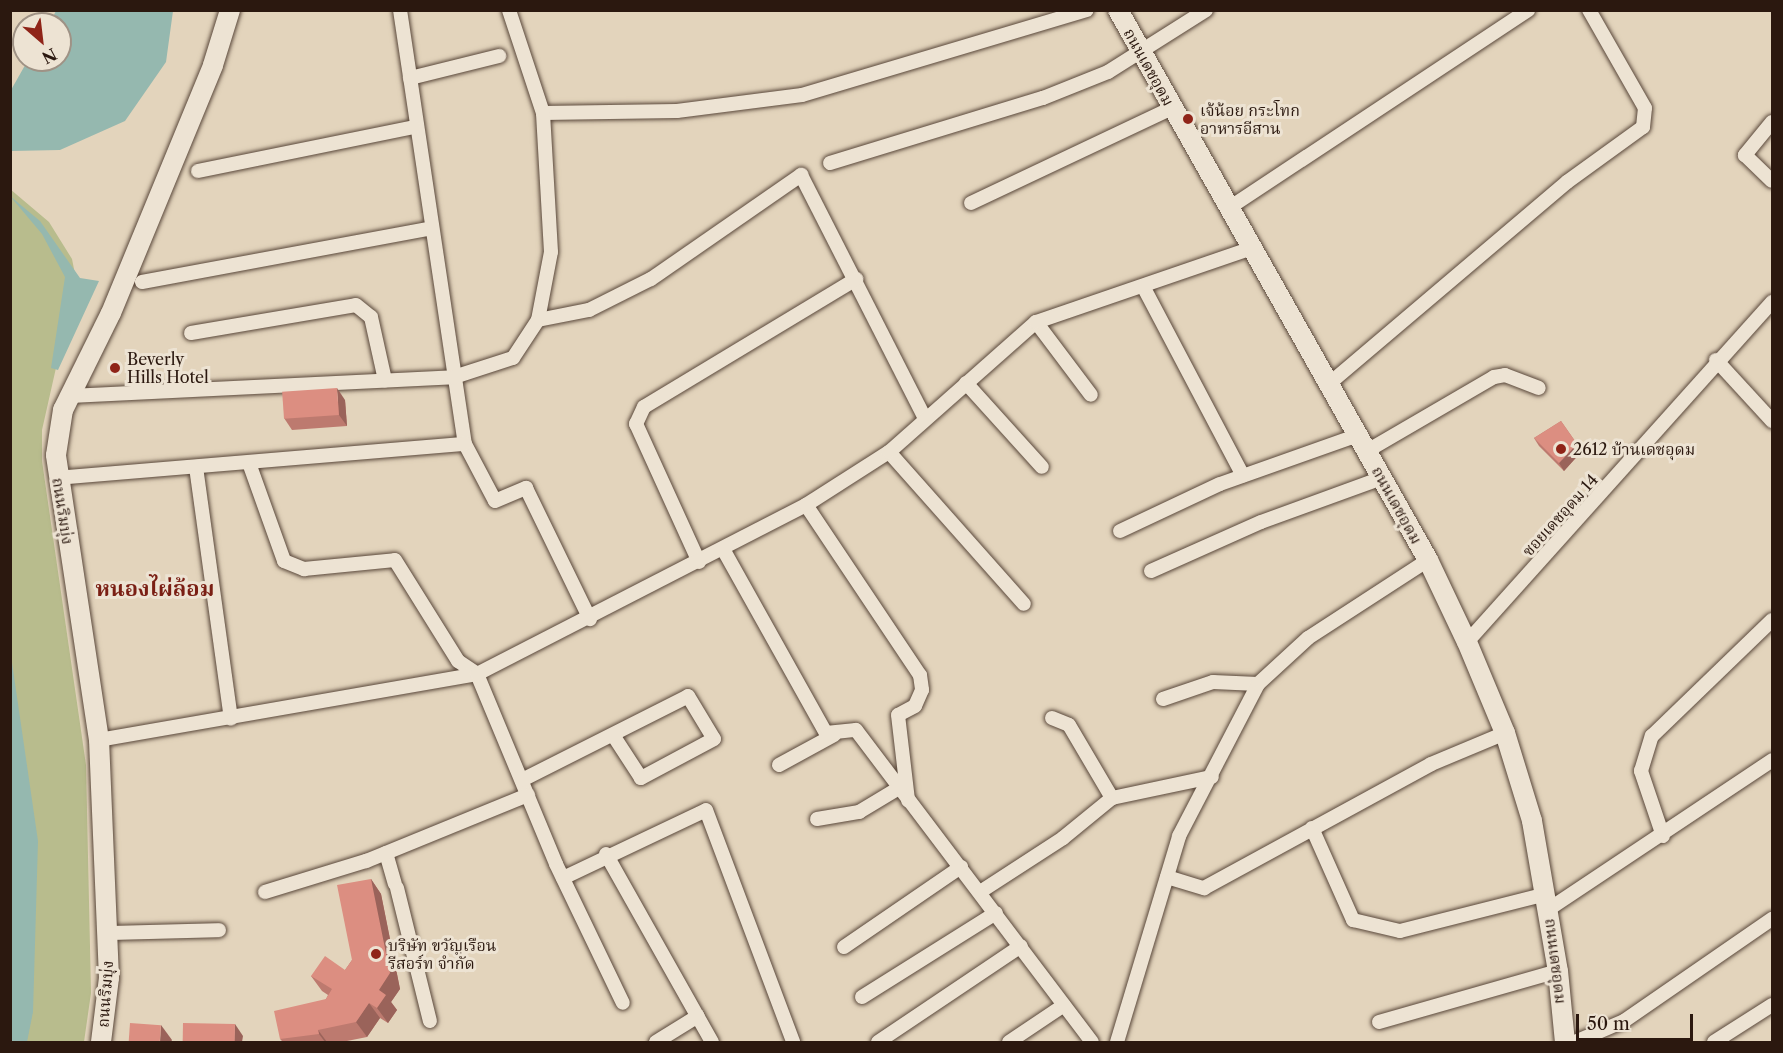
<!DOCTYPE html>
<meta charset="utf-8">
<style>
body{margin:0}
#map{position:relative;width:1783px;height:1053px;overflow:hidden;background:#e3d4bc;font-family:"Libre Caslon Text","Noto Serif Thai",serif}
div>[style]{position:absolute}
.green>*{inset:0;background:#b8bc8d}
.water>*{inset:0;background:#95b8af}
.roads{filter:drop-shadow(0 0 2px #59473a) drop-shadow(0 0 2px #59473a)}
.street>*{height:14px;margin:-7px;padding:0 7px;transform-origin:7px;border-radius:7px;background:#ede3d3}
.secondary>*{height:20px;margin:-10px;padding:0 10px;transform-origin:10px;border-radius:10px;background:#ede3d3}
.wall>*{inset:0;background:#bd7a6f}
.shaded-wall>*{inset:0;background:#9a635a}
.building>*{inset:0;background:#dc8e81;transform-origin:0 0}
.dots>*{width:16px;height:16px;translate:-50% -50%;box-sizing:border-box;border:3px solid #ede3d3;border-radius:50%}
span{translate:-50% -50%;white-space:nowrap;text-align:center;line-height:1.15;-webkit-text-stroke:6px #ede3d3;paint-order:stroke}
.street-label{font-size:16px;color:#2b180f}
.poi-label{font-size:16px;color:#2b180f}
.left{translate:0 -50%;text-align:left}
.district-label{font-size:22px;color:#7a1f14;font-weight:700}
.frame{position:absolute;inset:0;border:12px solid #2b180f;pointer-events:none}
.north{position:absolute;left:12px;top:12px;width:60px;height:60px;box-sizing:border-box;background:#ede3d3;border:2px solid #9f9285;border-radius:50%;rotate:152deg;font-size:16px;font-weight:700;line-height:24px;text-align:center;color:#2b180f}
.north::after{content:'';display:block;margin:auto;width:21px;height:27px;background:#8f2418;clip-path:polygon(50% 0,100% 100%,50% 72%,0 100%)}
.scale{position:absolute;left:1576px;top:1014px;width:117px;height:27px;box-sizing:border-box;border:3px solid #2b180f;border-top:0;padding-left:8px;font-size:18px;line-height:21px;white-space:nowrap;color:#2b180f;-webkit-text-stroke:4px #ede3d3;paint-order:stroke}
</style>
<div id="map">
<div class="green">
<div style="clip-path:polygon(10px 189px,49px 222px,72px 259px,76px 279px,42px 430px,42px 461px,86px 765px,91px 993px,84px 1042px,11px 1042px)"></div>
</div>
<div class="water">
<div style="clip-path:polygon(56px 11px,173px 11px,166px 62px,125px 121px,60px 150px,11px 151px,11px 90px,28px 60px,60px 60px,60px 24px,49px 24px)"></div>
<div style="clip-path:polygon(10px 196px,40px 221px,80px 278px,99px 281px,58px 370px,51px 368px,65px 277px,42px 234px)"></div>
<div style="clip-path:polygon(10px 649px,38px 841px,33px 1012px,27px 1042px,10px 1042px)"></div>
</div>
<div class="roads">
<div class="street">
<div style="left:400px;top:10px;width:439px;rotate:81.5deg"></div>
<div style="left:465px;top:444px;width:64px;rotate:62.2deg"></div>
<div style="left:495px;top:501px;width:34px;rotate:-23deg"></div>
<div style="left:526px;top:488px;width:146px;rotate:64deg"></div>
<div style="left:410px;top:78px;width:92px;rotate:-13.9deg"></div>
<div style="left:543px;top:113px;width:134px;rotate:-0.9deg"></div>
<div style="left:677px;top:111px;width:126px;rotate:-7.3deg"></div>
<div style="left:802px;top:95px;width:297px;rotate:-16.6deg"></div>
<div style="left:1772px;top:122px;width:43px;rotate:129.3deg"></div>
<div style="left:1745px;top:155px;width:37px;rotate:44deg"></div>
<div style="left:830px;top:163px;width:223px;rotate:-17deg"></div>
<div style="left:1043px;top:98px;width:70px;rotate:-21.8deg"></div>
<div style="left:1108px;top:72px;width:116px;rotate:-32.3deg"></div>
<div style="left:198px;top:171px;width:220px;rotate:-11.5deg"></div>
<div style="left:971px;top:203px;width:222px;rotate:-25.3deg"></div>
<div style="left:1229px;top:208px;width:359px;rotate:-33.5deg"></div>
<div style="left:142px;top:282px;width:291px;rotate:-10.5deg"></div>
<div style="left:1144px;top:288px;width:212px;rotate:62.2deg"></div>
<div style="left:538px;top:320px;width:52px;rotate:-11.1deg"></div>
<div style="left:589px;top:310px;width:69px;rotate:-26.6deg"></div>
<div style="left:651px;top:279px;width:183px;rotate:-34.7deg"></div>
<div style="left:801px;top:175px;width:273px;rotate:63deg"></div>
<div style="left:1036px;top:322px;width:91px;rotate:53deg"></div>
<div style="left:191px;top:333px;width:167px;rotate:-9.6deg"></div>
<div style="left:356px;top:305px;width:19px;rotate:39deg"></div>
<div style="left:371px;top:317px;width:65px;rotate:77.5deg"></div>
<div style="left:1716px;top:360px;width:83px;rotate:47.4deg"></div>
<div style="left:966px;top:383px;width:113px;rotate:47.9deg"></div>
<div style="left:1330px;top:383px;width:311px;rotate:-40.3deg"></div>
<div style="left:1567px;top:182px;width:94px;rotate:-35.9deg"></div>
<div style="left:1643px;top:127px;width:19px;rotate:-84deg"></div>
<div style="left:1645px;top:108px;width:113px;rotate:-119.7deg"></div>
<div style="left:70px;top:396px;width:384px;rotate:-2.8deg"></div>
<div style="left:454px;top:377px;width:62px;rotate:-17.9deg"></div>
<div style="left:513px;top:358px;width:45px;rotate:-56.7deg"></div>
<div style="left:538px;top:320px;width:69px;rotate:-79.2deg"></div>
<div style="left:551px;top:252px;width:139px;rotate:-93.3deg"></div>
<div style="left:543px;top:113px;width:108px;rotate:-108.3deg"></div>
<div style="left:1367px;top:451px;width:147px;rotate:-30.2deg"></div>
<div style="left:1494px;top:377px;width:11px;rotate:-10deg"></div>
<div style="left:1505px;top:375px;width:36px;rotate:21deg"></div>
<div style="left:889px;top:452px;width:203px;rotate:48.4deg"></div>
<div style="left:249px;top:463px;width:104px;rotate:70.3deg"></div>
<div style="left:284px;top:561px;width:22px;rotate:22deg"></div>
<div style="left:304px;top:569px;width:91px;rotate:-5.6deg"></div>
<div style="left:395px;top:560px;width:119px;rotate:58deg"></div>
<div style="left:458px;top:661px;width:23px;rotate:34deg"></div>
<div style="left:477px;top:674px;width:206px;rotate:67.4deg"></div>
<div style="left:556px;top:864px;width:154px;rotate:64.3deg"></div>
<div style="left:196px;top:467px;width:254px;rotate:82.1deg"></div>
<div style="left:57px;top:478px;width:409px;rotate:-4.8deg"></div>
<div style="left:806px;top:505px;width:205px;rotate:56.2deg"></div>
<div style="left:920px;top:675px;width:15px;rotate:82deg"></div>
<div style="left:922px;top:690px;width:17px;rotate:114deg"></div>
<div style="left:915px;top:706px;width:19px;rotate:152deg"></div>
<div style="left:898px;top:715px;width:86px;rotate:83.3deg"></div>
<div style="left:1120px;top:531px;width:110px;rotate:-25.2deg"></div>
<div style="left:1220px;top:484px;width:146px;rotate:-19.5deg"></div>
<div style="left:723px;top:549px;width:211px;rotate:60.8deg"></div>
<div style="left:826px;top:733px;width:30px;rotate:-6deg"></div>
<div style="left:856px;top:730px;width:391px;rotate:52.9deg"></div>
<div style="left:699px;top:562px;width:152px;rotate:-114.5deg"></div>
<div style="left:636px;top:424px;width:19px;rotate:-65deg"></div>
<div style="left:644px;top:407px;width:248px;rotate:-31.1deg"></div>
<div style="left:1151px;top:571px;width:120px;rotate:-24deg"></div>
<div style="left:1261px;top:522px;width:129px;rotate:-20deg"></div>
<div style="left:1467px;top:642px;width:457px;rotate:-48.1deg"></div>
<div style="left:1163px;top:699px;width:53px;rotate:-18.8deg"></div>
<div style="left:1213px;top:682px;width:45px;rotate:2.5deg"></div>
<div style="left:1052px;top:718px;width:18px;rotate:22deg"></div>
<div style="left:1069px;top:725px;width:85px;rotate:59.5deg"></div>
<div style="left:99px;top:740px;width:384px;rotate:-9.9deg"></div>
<div style="left:477px;top:674px;width:370px;rotate:-27.2deg"></div>
<div style="left:806px;top:505px;width:98px;rotate:-32.6deg"></div>
<div style="left:889px;top:452px;width:196px;rotate:-41.5deg"></div>
<div style="left:1036px;top:322px;width:228px;rotate:-18.9deg"></div>
<div style="left:779px;top:765px;width:63px;rotate:-28.6deg"></div>
<div style="left:522px;top:780px;width:186px;rotate:-26.8deg"></div>
<div style="left:688px;top:696px;width:50px;rotate:58.8deg"></div>
<div style="left:714px;top:739px;width:83px;rotate:151.9deg"></div>
<div style="left:641px;top:778px;width:51px;rotate:-123.1deg"></div>
<div style="left:817px;top:819px;width:43px;rotate:-9.5deg"></div>
<div style="left:859px;top:812px;width:47px;rotate:-31deg"></div>
<div style="left:1312px;top:828px;width:101px;rotate:66deg"></div>
<div style="left:1353px;top:920px;width:48px;rotate:13.2deg"></div>
<div style="left:1400px;top:931px;width:151px;rotate:-14.2deg"></div>
<div style="left:1663px;top:836px;width:69px;rotate:-108.7deg"></div>
<div style="left:1641px;top:771px;width:37px;rotate:-73deg"></div>
<div style="left:1652px;top:736px;width:167px;rotate:-44deg"></div>
<div style="left:386px;top:853px;width:32px;rotate:74deg"></div>
<div style="left:606px;top:854px;width:216px;rotate:60.6deg"></div>
<div style="left:1167px;top:877px;width:39px;rotate:17deg"></div>
<div style="left:1204px;top:888px;width:259px;rotate:-28.6deg"></div>
<div style="left:1431px;top:764px;width:80px;rotate:-22.7deg"></div>
<div style="left:563px;top:878px;width:158px;rotate:-25.4deg"></div>
<div style="left:706px;top:810px;width:248px;rotate:69.4deg"></div>
<div style="left:397px;top:888px;width:137px;rotate:76.1deg"></div>
<div style="left:265px;top:892px;width:106px;rotate:-17.1deg"></div>
<div style="left:366px;top:861px;width:175px;rotate:-22.2deg"></div>
<div style="left:980px;top:892px;width:99px;rotate:-33deg"></div>
<div style="left:1063px;top:838px;width:63px;rotate:-39.2deg"></div>
<div style="left:1112px;top:798px;width:102px;rotate:-11.9deg"></div>
<div style="left:1549px;top:909px;width:268px;rotate:-33.7deg"></div>
<div style="left:108px;top:933px;width:111px;rotate:-1.5deg"></div>
<div style="left:844px;top:947px;width:142px;rotate:-34.4deg"></div>
<div style="left:862px;top:997px;width:158px;rotate:-32.1deg"></div>
<div style="left:1379px;top:1022px;width:186px;rotate:-15.9deg"></div>
<div style="left:656px;top:1042px;width:49px;rotate:-31.8deg"></div>
<div style="left:878px;top:1042px;width:172px;rotate:-33.9deg"></div>
<div style="left:1009px;top:1042px;width:66px;rotate:-33.9deg"></div>
<div style="left:1117px;top:1042px;width:215px;rotate:-73.2deg"></div>
<div style="left:1179px;top:836px;width:171px;rotate:-62.5deg"></div>
<div style="left:1258px;top:684px;width:68px;rotate:-42.6deg"></div>
<div style="left:1308px;top:638px;width:143px;rotate:-33deg"></div>
<div style="left:1575px;top:1042px;width:53px;rotate:-23.2deg"></div>
<div style="left:1624px;top:1021px;width:180px;rotate:-34.6deg"></div>
<div style="left:1714px;top:1042px;width:69px;rotate:-32.5deg"></div>
</div>
<div class="secondary">
<div style="left:1118px;top:10px;width:631px;rotate:60.59deg"></div>
<div style="left:1428px;top:560px;width:91px;rotate:64.6deg"></div>
<div style="left:1467px;top:642px;width:99px;rotate:67.3deg"></div>
<div style="left:1505px;top:733px;width:92px;rotate:72.9deg"></div>
<div style="left:1532px;top:821px;width:152px;rotate:80.2deg"></div>
<div style="left:1558px;top:971px;width:71px;rotate:84.4deg"></div>
<div style="left:101px;top:1042px;width:64px;rotate:-82.9deg"></div>
<div style="left:109px;top:978px;width:238px;rotate:-92.4deg"></div>
<div style="left:99px;top:740px;width:288px;rotate:-98.6deg"></div>
<div style="left:56px;top:455px;width:46px;rotate:-81.2deg"></div>
<div style="left:63px;top:410px;width:108px;rotate:-63.7deg"></div>
<div style="left:111px;top:313px;width:268px;rotate:-67.6deg"></div>
<div style="left:213px;top:65px;width:58px;rotate:-72.8deg"></div>
</div>
</div>
<div class="wall">
<div style="clip-path:polygon(345px 400px,347px 426px,292px 430px,284px 418px)"></div>
<div style="clip-path:polygon(1561px 421px,1582px 451px,1564px 471px,1539px 446px,1534px 438px)"></div>
<div style="clip-path:polygon(371px 879px,381px 894px,400px 989px,391px 1002px,397px 1010px,388px 1023px,380px 1018px,367px 1037px,342px 1042px,283px 1042px,280px 1039px,326px 999px,328px 995px,322px 991px,311px 976px,345px 970px,352px 960px)"></div>
</div>
<div class="shaded-wall">
<div style="clip-path:polygon(337px 388px,345px 400px,347px 426px,339px 415px)"></div>
<div style="clip-path:polygon(1577px 444px,1582px 451px,1564px 471px,1559px 463px)"></div>
<div style="clip-path:polygon(371px 879px,381px 894px,400px 989px,391px 1002px,397px 1010px,388px 1023px,377px 1008px,379px 990px)"></div>
<div style="clip-path:polygon(369px 1003px,380px 1018px,367px 1037px,356px 1022px)"></div>
<div style="clip-path:polygon(235px 1024px,243px 1036px,242px 1042px,234px 1042px)"></div>
<div style="clip-path:polygon(161px 1025px,172px 1040px,171px 1042px,160px 1042px)"></div>
<div style="clip-path:polygon(318px 1030px,327px 1042px,325px 1042px,319px 1034px)"></div>
</div>
<div class="building">
<div style="left:337px;top:388px;width:27px;height:55px;rotate:86deg"></div>
<div style="clip-path:polygon(1561px 421px,1577px 444px,1559px 463px,1534px 438px)"></div>
<div style="clip-path:polygon(371px 879px,390px 973px,379px 990px,386px 995px,377px 1008px,369px 1003px,356px 1022px,318px 1030px,319px 1034px,280px 1039px,274px 1011px,326px 999px,332px 989px,311px 976px,325px 956px,345px 970px,352px 960px,337px 885px)"></div>
<div style="left:130px;top:1023px;width:31px;height:19px;rotate:4deg"></div>
<div style="left:183px;top:1023px;width:52px;height:19px;rotate:1deg"></div>
</div>
<div class="dots">
<div style="left:1188px;top:119px;background:#8f2418"></div>
<div style="left:115px;top:368px;background:#8f2418"></div>
<div style="left:1561px;top:449px;background:#8f2418"></div>
<div style="left:376px;top:954px;background:#8f2418"></div>
</div>
<div class="street-label">
<span style="left:1149px;top:67px;rotate:61deg">ถนนเดชอุดม</span>
<span style="left:1397px;top:505px;rotate:61deg">ถนนเดชอุดม</span>
<span style="left:63px;top:511px;rotate:81deg">ถนนริมบุ่ง</span>
<span style="left:1560px;top:515px;rotate:-48deg">ซอยเดชอุดม 14</span>
<span style="left:1556px;top:961px;rotate:83deg">ถนนเดชอุดม</span>
<span style="left:105px;top:994px;rotate:-86deg">ถนนริมบุ่ง</span>
</div>
<div class="poi-label">
<span class="left" style="left:1200px;top:119px">เจ้น้อย กระโทก<br>อาหารอีสาน</span>
<span class="left" style="left:127px;top:368px">Beverly<br>Hills Hotel</span>
<span class="left" style="left:1573px;top:449px">2612 บ้านเดชอุดม</span>
<span class="left" style="left:388px;top:954px">บริษัท ขวัญเรือน<br>รีสอร์ท จำกัด</span>
</div>
<div class="district-label">
<span style="left:155px;top:589px">หนองไผ่ล้อม</span>
</div>
<div class="frame"></div>
<div class="north">N</div>
<div class="scale">50 m</div>
</div>
